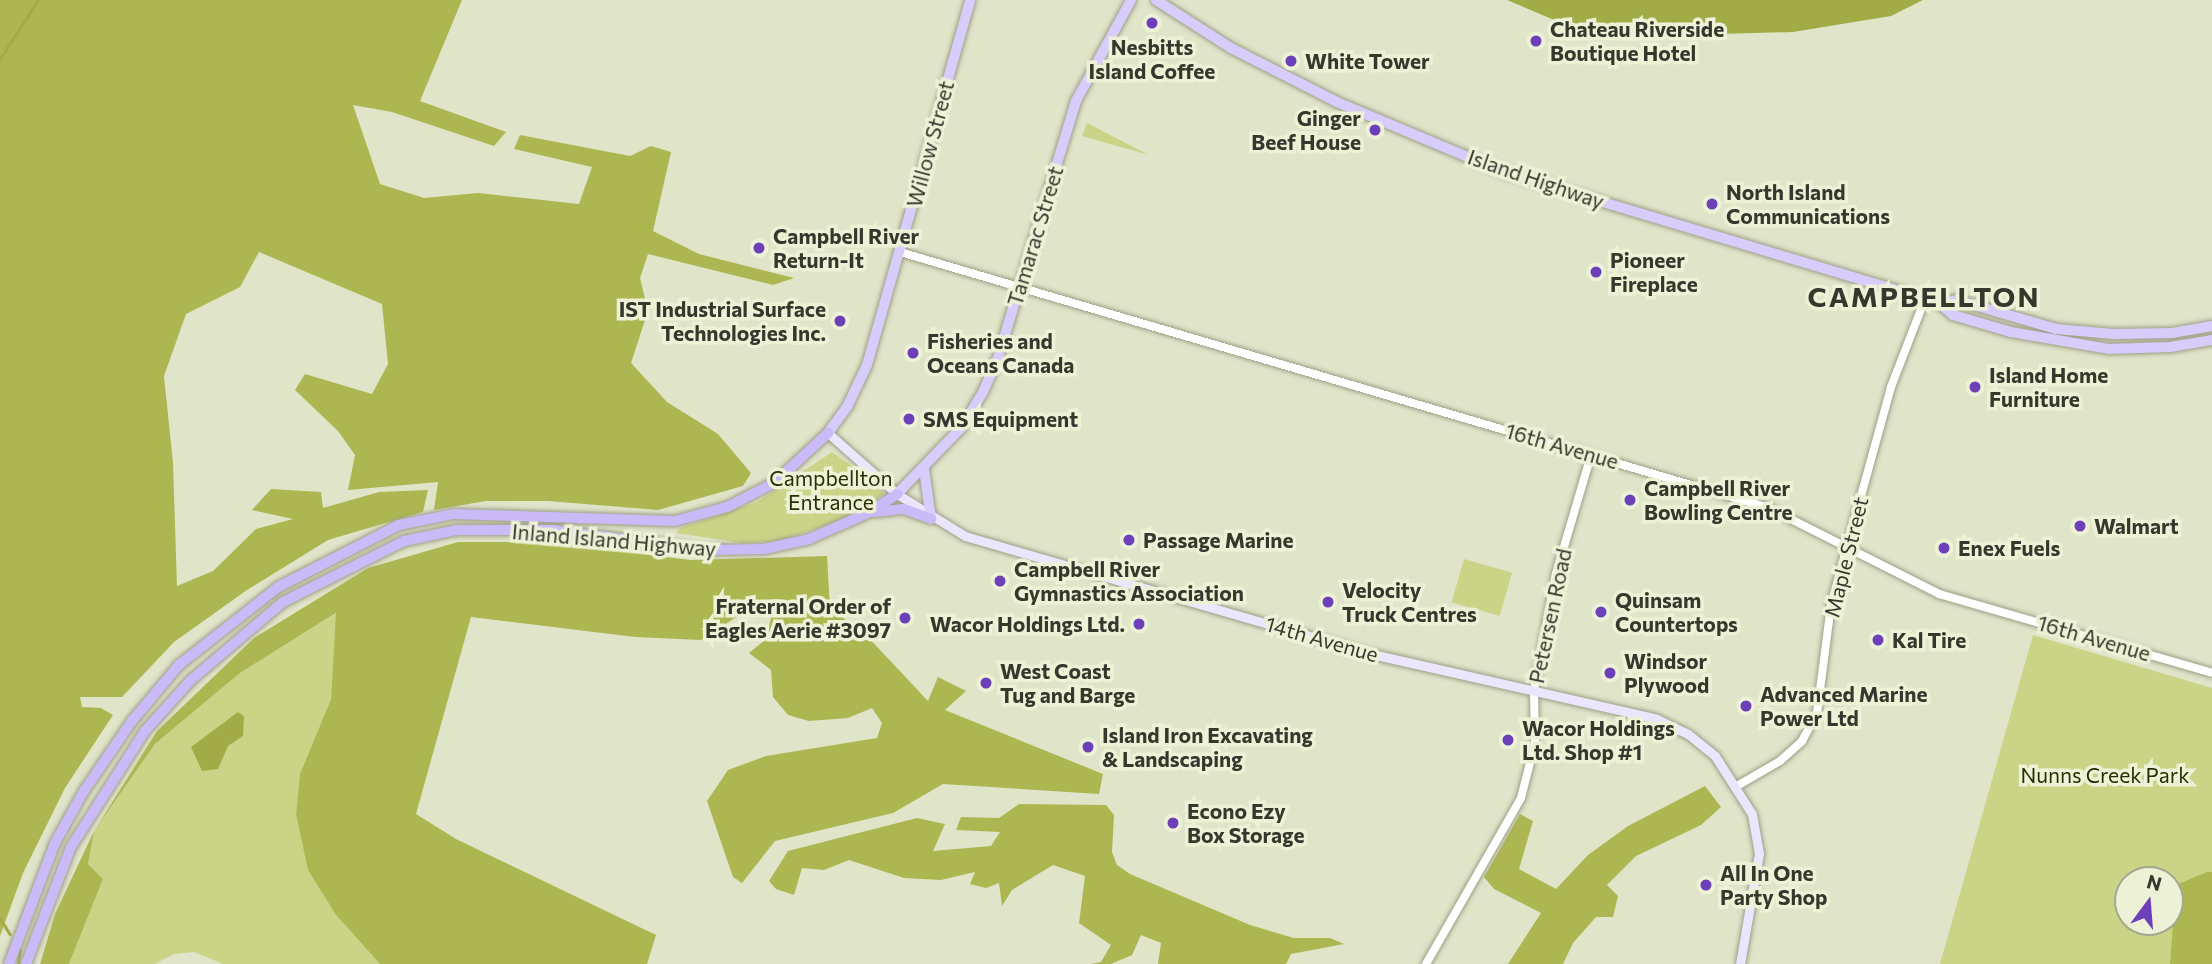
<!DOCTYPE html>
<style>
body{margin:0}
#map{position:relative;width:2212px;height:964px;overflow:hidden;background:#e0e4c9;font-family:Commissioner,sans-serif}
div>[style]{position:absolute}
.green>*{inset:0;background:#cbd486;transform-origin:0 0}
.forest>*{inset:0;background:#adb752}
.water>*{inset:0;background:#a2ac47}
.stream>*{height:2.5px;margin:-1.25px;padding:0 1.25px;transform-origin:1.25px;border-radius:1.25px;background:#a2ac47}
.roads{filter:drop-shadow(0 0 2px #9da087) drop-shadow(0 0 2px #9da087)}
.tertiary>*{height:8px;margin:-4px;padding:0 4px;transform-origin:4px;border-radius:4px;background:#fff}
.secondary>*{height:9px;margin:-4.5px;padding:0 4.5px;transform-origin:4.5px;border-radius:4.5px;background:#ebe6fd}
.primary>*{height:10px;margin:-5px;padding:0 5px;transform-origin:5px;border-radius:5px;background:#d7ccfa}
.trunk>*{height:10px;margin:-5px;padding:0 5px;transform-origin:5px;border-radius:5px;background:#cabbf8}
.dots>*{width:19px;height:19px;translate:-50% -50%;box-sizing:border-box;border:4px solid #edf1d6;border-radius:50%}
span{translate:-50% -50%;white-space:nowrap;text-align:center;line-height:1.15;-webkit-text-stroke:7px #edf1d6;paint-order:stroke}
.poi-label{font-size:21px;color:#36372d;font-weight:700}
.left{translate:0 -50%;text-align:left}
.right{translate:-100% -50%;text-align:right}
.street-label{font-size:21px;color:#36372d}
.park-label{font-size:21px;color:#2a2d02}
.district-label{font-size:28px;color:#36372d;font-weight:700;letter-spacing:2px}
.north{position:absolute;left:2114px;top:866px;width:70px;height:70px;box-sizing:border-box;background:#edf1d6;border:2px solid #a4a792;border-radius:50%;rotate:16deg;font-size:19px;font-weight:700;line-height:28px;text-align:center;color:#36372d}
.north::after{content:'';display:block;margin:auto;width:24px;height:32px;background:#6b40b8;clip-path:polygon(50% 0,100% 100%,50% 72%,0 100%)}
</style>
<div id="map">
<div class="green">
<div style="clip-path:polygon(1087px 123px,1149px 155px,1082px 136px)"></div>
<div style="clip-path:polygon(832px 452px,880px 486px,884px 494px,842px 520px,779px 541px,742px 543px,676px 533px,680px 528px,757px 502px)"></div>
<div style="left:1464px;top:559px;width:50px;height:45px;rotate:16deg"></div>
<div style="clip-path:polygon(337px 613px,331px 699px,300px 774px,296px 814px,309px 870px,336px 915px,380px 964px,223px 964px,194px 952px,174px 954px,155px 964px,69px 964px,103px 879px,88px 864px,94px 831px,155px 744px,240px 673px)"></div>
<div style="clip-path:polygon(evenodd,2033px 635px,2212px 688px,2212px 964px,1940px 964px,2033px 635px,2128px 880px,2170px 880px,2170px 922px,2128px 922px,2128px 880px)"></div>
</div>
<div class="forest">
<div style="clip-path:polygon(0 0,462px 0,420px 101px,506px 132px,494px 146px,392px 112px,353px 105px,380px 184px,424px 198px,478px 193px,579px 204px,592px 167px,514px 149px,520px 135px,630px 156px,651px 146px,671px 152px,653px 231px,699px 254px,794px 278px,773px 285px,648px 254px,640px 278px,648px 311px,631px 363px,667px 402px,718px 434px,751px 473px,743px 486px,658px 510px,548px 501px,486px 501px,434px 510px,438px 482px,348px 490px,355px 455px,338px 431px,295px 390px,305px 374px,372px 394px,388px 364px,382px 304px,259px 252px,240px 287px,186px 314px,164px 376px,173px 463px,177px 586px,213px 571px,256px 529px,293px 519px,252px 510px,271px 489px,321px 492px,323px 508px,379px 492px,428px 490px,423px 512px,328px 540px,247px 590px,174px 642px,122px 697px,80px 697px,82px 707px,101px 708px,113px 715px,65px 788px,23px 873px,0 936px)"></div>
<div style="clip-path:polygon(458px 542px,548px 542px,690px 560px,827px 556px,830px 608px,866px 635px,928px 701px,938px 677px,966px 691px,945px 710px,1103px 774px,1099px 794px,943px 784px,893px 813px,775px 841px,742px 883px,733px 877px,707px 801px,728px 770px,766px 756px,877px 738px,882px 723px,872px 708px,848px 718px,809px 721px,788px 715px,773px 697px,771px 670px,749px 653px,766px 639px,771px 618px,756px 604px,701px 640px,635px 637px,471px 617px,416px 814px,456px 839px,656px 935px,647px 964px,380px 964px,336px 915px,308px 870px,296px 814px,300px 774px,331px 699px,336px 613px,240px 673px,155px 744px,94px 831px,88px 864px,103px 879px,69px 964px,40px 964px,55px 914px,94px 831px,96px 828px,157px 731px,254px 638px,368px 568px)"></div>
<div style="clip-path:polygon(1705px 786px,1721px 807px,1701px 825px,1636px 856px,1607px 885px,1618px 896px,1613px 917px,1596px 917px,1573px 943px,1563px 964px,1508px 964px,1541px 913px,1494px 889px,1484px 877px,1520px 814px,1533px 821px,1519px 869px,1556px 889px,1588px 855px,1628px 826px)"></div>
<div style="clip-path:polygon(1019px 804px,1106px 805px,1114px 815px,1112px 852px,1117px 865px,1130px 874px,1250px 925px,1294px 938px,1330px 938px,1344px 944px,1291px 954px,1286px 964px,1158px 964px,1161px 943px,1141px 935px,1132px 955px,1111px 964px,1090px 964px,1101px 962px,1111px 945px,1079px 923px,1085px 876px,1053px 865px,1012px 890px,1002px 906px,999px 883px,986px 888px,970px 884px,975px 872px,941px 880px,904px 878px,849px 860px,824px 870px,802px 868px,794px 895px,776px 889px,769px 881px,788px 851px,917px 818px,945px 824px,933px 851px,991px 846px,1000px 832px,956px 830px,961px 817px,999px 818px)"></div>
<div style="clip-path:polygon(2207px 872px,2212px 872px,2212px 964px,2170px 964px,2176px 885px)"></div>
</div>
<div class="water">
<div style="clip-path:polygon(1507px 0,1923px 0,1891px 16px,1793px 32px,1615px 37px,1566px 25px)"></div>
<div style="clip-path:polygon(238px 712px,244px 716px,243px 736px,228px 746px,218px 769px,202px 771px,191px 747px)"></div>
</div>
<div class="stream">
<div style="left:0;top:59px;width:70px;rotate:-57.2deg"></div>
<div style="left:0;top:918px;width:19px;rotate:58deg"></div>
<div style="left:18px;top:964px;width:14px;rotate:-82deg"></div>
</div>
<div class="roads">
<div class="tertiary">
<div style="left:900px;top:252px;width:906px;rotate:16.41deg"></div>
<div style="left:1769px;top:508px;width:191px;rotate:26.8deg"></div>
<div style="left:1939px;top:594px;width:284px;rotate:16.1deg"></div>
<div style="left:1737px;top:786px;width:50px;rotate:-30.2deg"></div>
<div style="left:1780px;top:761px;width:30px;rotate:-42deg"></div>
<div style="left:1802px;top:741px;width:32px;rotate:-62deg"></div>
<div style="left:1817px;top:713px;width:109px;rotate:-82.6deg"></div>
<div style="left:1831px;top:605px;width:226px;rotate:-74.6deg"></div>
<div style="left:1891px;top:387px;width:94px;rotate:-68.9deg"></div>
<div style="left:1426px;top:964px;width:191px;rotate:-60.2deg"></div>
<div style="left:1521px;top:798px;width:57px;rotate:-75.7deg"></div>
<div style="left:1535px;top:743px;width:53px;rotate:-91.1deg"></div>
<div style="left:1534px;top:690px;width:118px;rotate:-79.3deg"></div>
<div style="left:1556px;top:574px;width:124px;rotate:-73.6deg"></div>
</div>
<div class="secondary">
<div style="left:828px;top:433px;width:92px;rotate:41.5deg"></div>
<div style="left:897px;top:494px;width:80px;rotate:31.7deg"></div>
<div style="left:965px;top:536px;width:424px;rotate:16.2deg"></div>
<div style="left:1372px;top:654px;width:292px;rotate:12.8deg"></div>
<div style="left:1657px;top:719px;width:34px;rotate:26deg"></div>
<div style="left:1688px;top:734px;width:35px;rotate:39deg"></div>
<div style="left:1715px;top:756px;width:69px;rotate:57.5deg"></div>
<div style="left:1752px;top:814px;width:40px;rotate:80deg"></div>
<div style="left:1759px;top:853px;width:113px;rotate:99.7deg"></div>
</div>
<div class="primary">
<div style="left:1156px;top:0;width:89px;rotate:32.6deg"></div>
<div style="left:1231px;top:48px;width:119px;rotate:27deg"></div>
<div style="left:1337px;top:102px;width:183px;rotate:22.8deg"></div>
<div style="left:1506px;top:173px;width:452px;rotate:16.7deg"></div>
<div style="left:1939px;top:303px;width:18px;rotate:41deg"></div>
<div style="left:1953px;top:315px;width:60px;rotate:16.3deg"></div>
<div style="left:2011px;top:332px;width:99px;rotate:9.8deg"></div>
<div style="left:2109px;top:349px;width:61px;rotate:-1.9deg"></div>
<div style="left:2170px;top:347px;width:43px;rotate:-9.5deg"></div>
<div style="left:1939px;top:303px;width:18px;rotate:-9deg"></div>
<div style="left:1957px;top:300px;width:103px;rotate:16.3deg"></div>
<div style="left:2056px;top:329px;width:58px;rotate:4.9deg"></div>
<div style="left:2114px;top:334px;width:58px;rotate:-1deg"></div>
<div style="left:2172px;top:333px;width:41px;rotate:-9.9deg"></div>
<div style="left:828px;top:433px;width:34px;rotate:-54deg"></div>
<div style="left:848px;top:405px;width:44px;rotate:-64.6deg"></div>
<div style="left:867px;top:365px;width:379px;rotate:-74.2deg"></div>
<div style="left:924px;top:469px;width:50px;rotate:82deg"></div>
<div style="left:897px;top:494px;width:93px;rotate:-45.9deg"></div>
<div style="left:962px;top:427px;width:41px;rotate:-59deg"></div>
<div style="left:983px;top:392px;width:34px;rotate:-66deg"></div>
<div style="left:997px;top:361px;width:272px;rotate:-73.1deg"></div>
<div style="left:1076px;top:101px;width:115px;rotate:-61.4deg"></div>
</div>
<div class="trunk">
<div style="left:874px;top:512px;width:30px;rotate:-6deg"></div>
<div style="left:904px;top:509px;width:29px;rotate:20deg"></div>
<div style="left:9px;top:964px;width:129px;rotate:-69.2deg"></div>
<div style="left:55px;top:843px;width:60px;rotate:-60.9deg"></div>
<div style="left:84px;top:791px;width:85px;rotate:-55.6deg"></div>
<div style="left:132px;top:721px;width:73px;rotate:-50deg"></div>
<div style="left:179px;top:665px;width:126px;rotate:-38.2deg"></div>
<div style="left:278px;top:587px;width:136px;rotate:-27.1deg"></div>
<div style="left:399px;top:525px;width:55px;rotate:-11.5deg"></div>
<div style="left:453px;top:514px;width:222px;rotate:1.8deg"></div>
<div style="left:675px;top:521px;width:54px;rotate:-15.1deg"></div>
<div style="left:727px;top:507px;width:53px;rotate:-27.1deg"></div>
<div style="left:774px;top:483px;width:74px;rotate:-42.8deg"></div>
<div style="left:26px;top:964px;width:125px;rotate:-69deg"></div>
<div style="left:71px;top:847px;width:138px;rotate:-57.5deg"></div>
<div style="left:145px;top:731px;width:69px;rotate:-48deg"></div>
<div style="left:191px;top:680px;width:121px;rotate:-40.3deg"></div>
<div style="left:283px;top:602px;width:136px;rotate:-26.8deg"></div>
<div style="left:404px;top:541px;width:53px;rotate:-11.9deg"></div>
<div style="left:456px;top:530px;width:97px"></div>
<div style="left:553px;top:530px;width:156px;rotate:7.4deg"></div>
<div style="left:708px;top:550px;width:56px;rotate:-1deg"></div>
<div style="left:764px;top:549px;width:46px;rotate:-12.5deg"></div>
<div style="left:809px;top:539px;width:64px;rotate:-23.8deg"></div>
<div style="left:868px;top:513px;width:35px;rotate:-33deg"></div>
</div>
</div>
<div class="dots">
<div style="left:1152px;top:23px;background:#6b40b8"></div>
<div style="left:1536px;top:41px;background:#6b40b8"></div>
<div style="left:1291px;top:61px;background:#6b40b8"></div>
<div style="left:1375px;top:130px;background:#6b40b8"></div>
<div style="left:1712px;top:204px;background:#6b40b8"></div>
<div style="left:759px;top:248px;background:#6b40b8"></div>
<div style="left:1596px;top:272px;background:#6b40b8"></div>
<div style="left:840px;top:321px;background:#6b40b8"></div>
<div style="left:913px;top:353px;background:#6b40b8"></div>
<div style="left:1975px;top:387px;background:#6b40b8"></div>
<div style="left:909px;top:419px;background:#6b40b8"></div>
<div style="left:1630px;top:500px;background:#6b40b8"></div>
<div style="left:2080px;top:526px;background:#6b40b8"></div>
<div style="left:1129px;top:540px;background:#6b40b8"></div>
<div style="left:1944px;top:548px;background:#6b40b8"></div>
<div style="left:1000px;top:581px;background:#6b40b8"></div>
<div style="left:1328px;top:602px;background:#6b40b8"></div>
<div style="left:1601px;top:612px;background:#6b40b8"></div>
<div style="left:905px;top:618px;background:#6b40b8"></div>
<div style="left:1139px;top:624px;background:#6b40b8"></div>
<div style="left:1878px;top:640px;background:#6b40b8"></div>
<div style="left:1610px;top:673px;background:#6b40b8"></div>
<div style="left:986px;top:683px;background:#6b40b8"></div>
<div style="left:1746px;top:706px;background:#6b40b8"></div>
<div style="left:1508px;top:740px;background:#6b40b8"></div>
<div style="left:1088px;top:747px;background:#6b40b8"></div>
<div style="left:1173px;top:823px;background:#6b40b8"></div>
<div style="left:1706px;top:885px;background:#6b40b8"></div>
</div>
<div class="poi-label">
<span class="left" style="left:1550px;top:41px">Chateau Riverside<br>Boutique Hotel</span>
<span style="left:1152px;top:59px">Nesbitts<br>Island Coffee</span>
<span class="left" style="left:1305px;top:61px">White Tower</span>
<span class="right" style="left:1361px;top:130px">Ginger<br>Beef House</span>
<span class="left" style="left:1726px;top:204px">North Island<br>Communications</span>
<span class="left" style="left:773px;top:248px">Campbell River<br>Return-It</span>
<span class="left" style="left:1610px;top:272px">Pioneer<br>Fireplace</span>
<span class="right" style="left:826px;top:321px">IST Industrial Surface<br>Technologies Inc.</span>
<span class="left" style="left:927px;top:353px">Fisheries and<br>Oceans Canada</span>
<span class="left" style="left:1989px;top:387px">Island Home<br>Furniture</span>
<span class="left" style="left:923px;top:419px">SMS Equipment</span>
<span class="left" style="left:1644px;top:500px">Campbell River<br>Bowling Centre</span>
<span class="left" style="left:2094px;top:526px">Walmart</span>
<span class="left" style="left:1143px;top:540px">Passage Marine</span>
<span class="left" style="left:1958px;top:548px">Enex Fuels</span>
<span class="left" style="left:1014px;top:581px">Campbell River<br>Gymnastics Association</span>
<span class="left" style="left:1342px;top:602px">Velocity<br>Truck Centres</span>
<span class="left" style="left:1615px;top:612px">Quinsam<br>Countertops</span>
<span class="right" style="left:891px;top:618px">Fraternal Order of<br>Eagles Aerie #3097</span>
<span class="right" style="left:1125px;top:624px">Wacor Holdings Ltd.</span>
<span class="left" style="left:1892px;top:640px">Kal Tire</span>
<span class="left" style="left:1624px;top:673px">Windsor<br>Plywood</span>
<span class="left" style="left:1000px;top:683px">West Coast<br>Tug and Barge</span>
<span class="left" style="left:1760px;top:706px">Advanced Marine<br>Power Ltd</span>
<span class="left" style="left:1522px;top:740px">Wacor Holdings<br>Ltd. Shop #1</span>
<span class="left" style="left:1102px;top:747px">Island Iron Excavating<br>&amp; Landscaping</span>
<span class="left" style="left:1187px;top:823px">Econo Ezy<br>Box Storage</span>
<span class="left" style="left:1720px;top:885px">All In One<br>Party Shop</span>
</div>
<div class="street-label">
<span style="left:930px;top:144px;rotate:-75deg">Willow Street</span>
<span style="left:1536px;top:179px;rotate:19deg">Island Highway</span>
<span style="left:1035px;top:236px;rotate:-73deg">Tamarac Street</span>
<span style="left:1562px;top:446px;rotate:16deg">16th Avenue</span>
<span style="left:614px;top:540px;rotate:5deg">Inland Island Highway</span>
<span style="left:1846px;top:557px;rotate:-76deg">Maple Street</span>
<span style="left:1550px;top:616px;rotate:-78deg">Petersen Road</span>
<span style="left:2094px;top:638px;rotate:16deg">16th Avenue</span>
<span style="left:1322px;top:639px;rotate:16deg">14th Avenue</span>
</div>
<div class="park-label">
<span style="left:831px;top:490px">Campbellton<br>Entrance</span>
<span style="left:2105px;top:775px">Nunns Creek Park</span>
</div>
<div class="district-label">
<span style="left:1924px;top:296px">CAMPBELLTON</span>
</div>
<div class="north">N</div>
</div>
